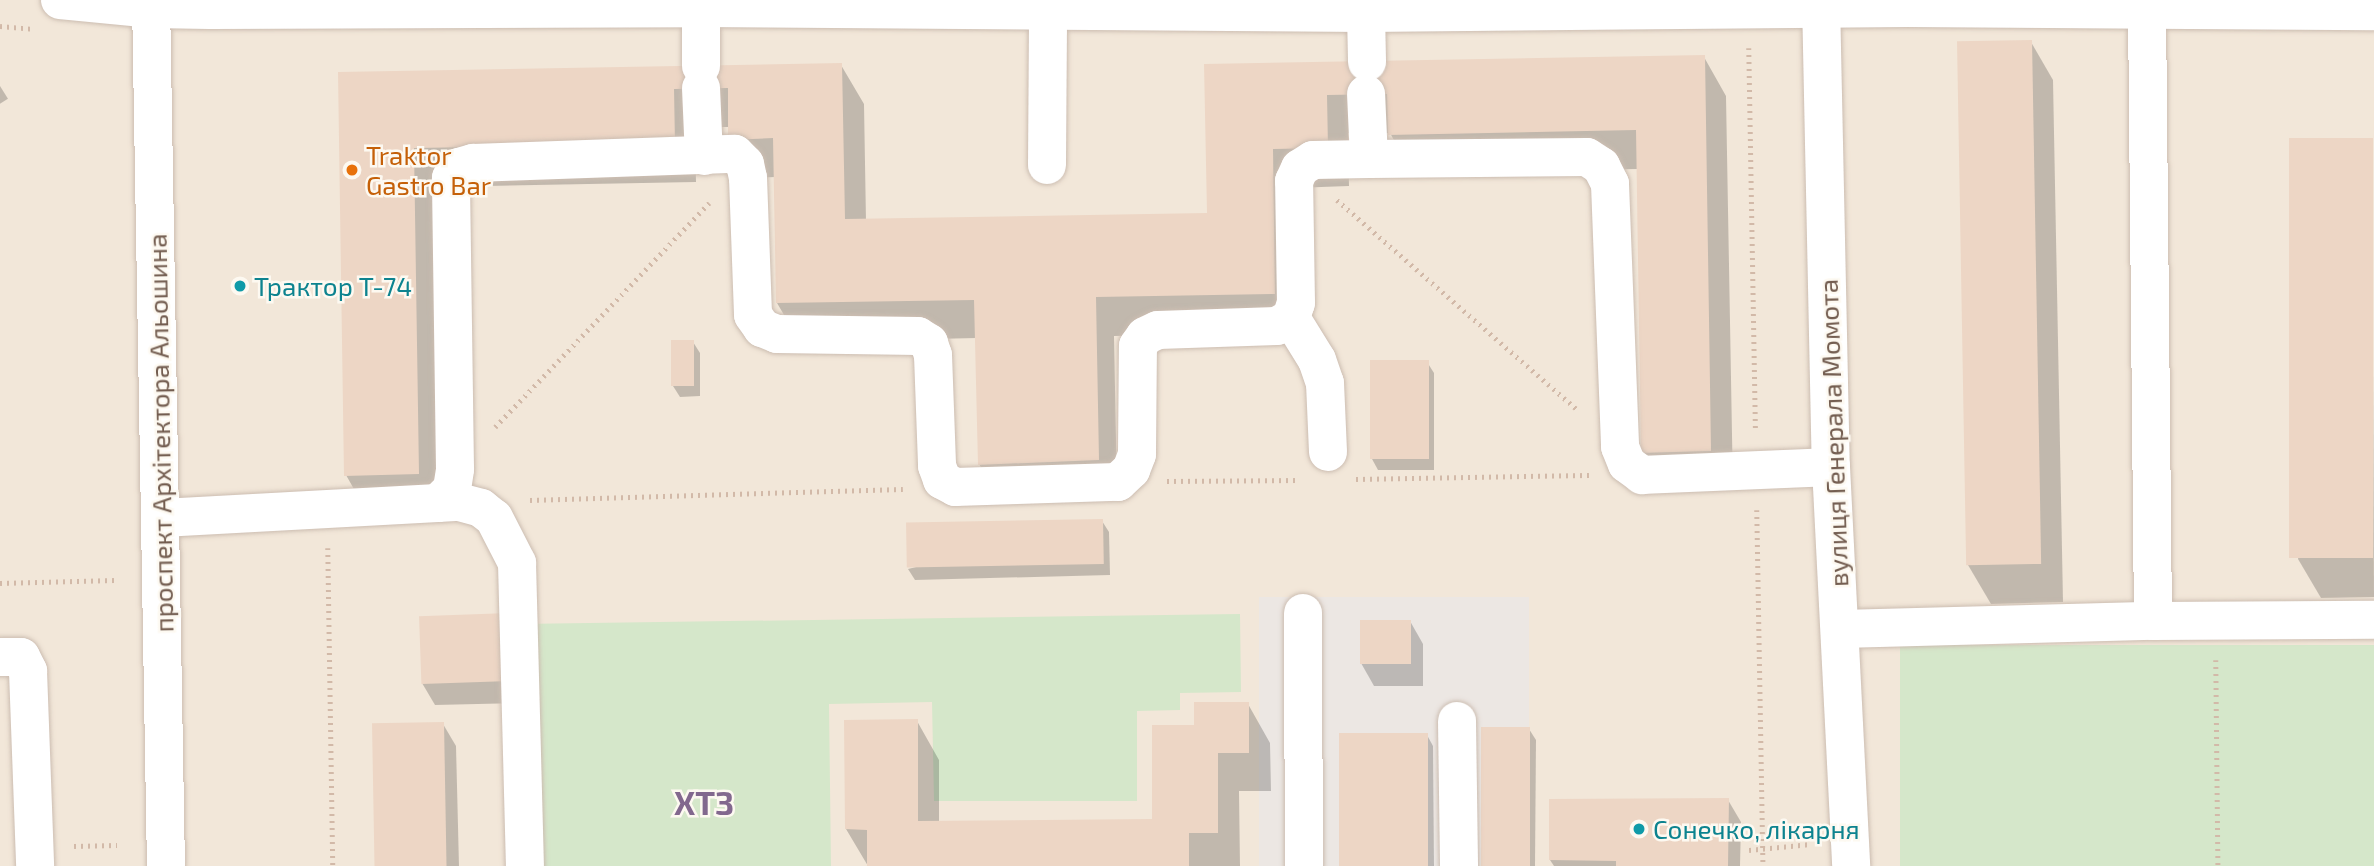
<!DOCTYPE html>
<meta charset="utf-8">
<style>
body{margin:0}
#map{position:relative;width:2374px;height:866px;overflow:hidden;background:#fbf5ea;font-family:"Exo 2",sans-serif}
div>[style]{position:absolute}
.residential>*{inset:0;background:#f2e7d9;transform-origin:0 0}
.industrial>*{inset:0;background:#ece7e3;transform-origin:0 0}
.green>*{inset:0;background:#d5e7ca;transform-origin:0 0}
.shadow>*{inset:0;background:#0003;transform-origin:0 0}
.building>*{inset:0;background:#edd6c5;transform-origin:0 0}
.path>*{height:4.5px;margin-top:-2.25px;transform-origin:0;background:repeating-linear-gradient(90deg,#d2b9a8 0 2px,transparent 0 7px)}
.roads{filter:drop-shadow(0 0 2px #ccbdb1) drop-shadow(0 0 2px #ccbdb1)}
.minor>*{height:38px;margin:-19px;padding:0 19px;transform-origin:19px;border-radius:19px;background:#fff}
.dots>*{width:19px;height:19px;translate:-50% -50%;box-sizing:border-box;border:4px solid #fdf9f1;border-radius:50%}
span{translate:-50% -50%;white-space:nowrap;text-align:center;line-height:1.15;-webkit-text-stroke:5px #fdf9f1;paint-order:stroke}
.food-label{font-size:26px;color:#c56008}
.left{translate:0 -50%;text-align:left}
.culture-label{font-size:26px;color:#0d838f}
.street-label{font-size:26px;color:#735d50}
.district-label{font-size:33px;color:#82688e;font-weight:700}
</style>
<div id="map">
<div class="residential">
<div style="left:0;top:0;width:2374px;height:866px"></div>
</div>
<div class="industrial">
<div style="left:1529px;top:597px;width:269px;height:270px;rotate:90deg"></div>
</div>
<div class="green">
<div style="clip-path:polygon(1240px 614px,1241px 692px,1180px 693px,1180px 710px,1137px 711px,1137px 801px,934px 801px,932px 702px,829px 704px,831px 866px,525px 866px,519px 624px)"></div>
<div style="left:2374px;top:645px;width:221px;height:474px;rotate:90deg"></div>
</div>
<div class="shadow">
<div style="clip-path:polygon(2031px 42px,2053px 80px,2063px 602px,1991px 604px,1968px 565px)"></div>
<div style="clip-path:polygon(1704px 57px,1726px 96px,1733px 490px,1665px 491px,1643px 452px,1638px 169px,1412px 173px,1390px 133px,1348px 133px,1349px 186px,1294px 188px,1296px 332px,1114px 336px,1117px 491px,998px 496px,979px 464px,977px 338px,800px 342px,777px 303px,775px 177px,752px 178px,730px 127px,695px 127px,696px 182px,436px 187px,441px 513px,368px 514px,346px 475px,339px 74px,841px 65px,864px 104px,866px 221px,1209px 214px,1206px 66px)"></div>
<div style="left:0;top:86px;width:15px;height:517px;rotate:58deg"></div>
<div style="clip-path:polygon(2372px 139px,2374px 597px,2321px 598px,2298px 559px)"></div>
<div style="clip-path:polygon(693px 342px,700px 353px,700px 396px,680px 397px,673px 386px)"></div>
<div style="clip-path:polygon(1371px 362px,1427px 362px,1434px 373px,1434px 470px,1378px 470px,1372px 459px)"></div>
<div style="clip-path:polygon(1102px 521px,1109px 532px,1110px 575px,915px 580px,908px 569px)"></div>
<div style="clip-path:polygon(508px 615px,523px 703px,435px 705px,422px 683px)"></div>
<div style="clip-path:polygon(1410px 621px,1423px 644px,1423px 686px,1374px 686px,1361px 663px)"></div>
<div style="clip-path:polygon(1248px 704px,1270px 743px,1271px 791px,1239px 791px,1240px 866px,868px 866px,846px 829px,917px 721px,939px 760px,939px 822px,1154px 821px,1196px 726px)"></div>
<div style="clip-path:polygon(443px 724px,456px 746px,459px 866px,377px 866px)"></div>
<div style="clip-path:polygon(1529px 729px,1536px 740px,1535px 866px,1482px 866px)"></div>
<div style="clip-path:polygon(1427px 735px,1433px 746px,1434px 866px,1341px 866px)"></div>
<div style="clip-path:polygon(1728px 800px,1741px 822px,1740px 866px,1554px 866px,1550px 860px)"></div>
</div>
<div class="building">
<div style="left:2032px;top:40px;width:524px;height:75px;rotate:89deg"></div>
<div style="clip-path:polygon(1705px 55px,1711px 451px,1641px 453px,1636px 130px,1388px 135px,1387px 94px,1327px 95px,1328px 148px,1273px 149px,1275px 294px,1096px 297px,1099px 460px,978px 465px,974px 300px,776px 303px,773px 138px,728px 140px,728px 88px,674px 89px,675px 144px,414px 148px,419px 474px,344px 476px,338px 72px,842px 63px,845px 219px,1207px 213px,1204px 64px)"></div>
<div style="left:2373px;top:138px;width:420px;height:84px;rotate:90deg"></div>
<div style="left:671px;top:340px;width:23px;height:46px"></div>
<div style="left:1370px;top:360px;width:59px;height:99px"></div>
<div style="left:1103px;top:519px;width:45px;height:197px;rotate:89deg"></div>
<div style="left:509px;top:613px;width:68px;height:90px;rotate:88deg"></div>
<div style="left:1360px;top:620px;width:51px;height:44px"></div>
<div style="clip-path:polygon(1194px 702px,1249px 702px,1249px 753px,1218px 753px,1218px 833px,1189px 833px,1189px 866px,867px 866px,867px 830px,845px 829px,844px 720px,918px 719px,918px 821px,1152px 819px,1152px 725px,1194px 725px)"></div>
<div style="left:444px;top:722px;width:144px;height:72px;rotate:89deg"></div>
<div style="left:1481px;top:727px;width:49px;height:139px"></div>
<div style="left:1339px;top:733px;width:89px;height:133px"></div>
<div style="clip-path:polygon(1729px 798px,1728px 866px,1616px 866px,1616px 861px,1549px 860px,1549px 799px)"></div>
</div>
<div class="path">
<div style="left:0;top:26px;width:33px;rotate:5deg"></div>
<div style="left:1749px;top:48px;width:383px;rotate:89deg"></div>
<div style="left:1337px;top:200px;width:321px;rotate:41.1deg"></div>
<div style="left:495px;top:427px;width:310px;rotate:-46.3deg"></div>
<div style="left:1356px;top:479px;width:233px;rotate:-1deg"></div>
<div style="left:1167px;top:481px;width:132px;rotate:-0.4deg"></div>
<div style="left:530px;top:500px;width:373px;rotate:-1.7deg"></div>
<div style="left:1757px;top:510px;width:356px;rotate:89deg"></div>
<div style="left:328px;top:548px;width:318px;rotate:89.1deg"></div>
<div style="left:0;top:583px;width:115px;rotate:-1.5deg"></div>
<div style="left:2216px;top:660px;width:206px;rotate:89.4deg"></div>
<div style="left:74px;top:846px;width:43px;rotate:-1.3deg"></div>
<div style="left:1749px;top:850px;width:62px;rotate:-5.5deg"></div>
</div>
<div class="roads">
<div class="minor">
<div style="left:60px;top:0;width:91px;rotate:5.6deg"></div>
<div style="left:151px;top:9px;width:59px;rotate:1deg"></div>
<div style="left:210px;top:10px;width:491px;rotate:-0.2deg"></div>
<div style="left:701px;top:8px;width:665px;rotate:0.43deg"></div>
<div style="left:1366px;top:13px;width:542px;rotate:-0.53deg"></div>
<div style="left:1908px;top:8px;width:466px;rotate:0.4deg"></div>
<div style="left:151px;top:0;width:866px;rotate:89.01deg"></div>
<div style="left:1821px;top:0;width:467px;rotate:88.8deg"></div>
<div style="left:1831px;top:467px;width:400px;rotate:87.1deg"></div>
<div style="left:701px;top:8px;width:58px;rotate:90deg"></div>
<div style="left:2147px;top:8px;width:613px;rotate:89.44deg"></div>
<div style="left:1366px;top:13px;width:49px;rotate:88.8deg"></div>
<div style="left:701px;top:88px;width:68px;rotate:87.5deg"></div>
<div style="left:1369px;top:159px;width:218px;rotate:-0.5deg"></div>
<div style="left:1587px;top:157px;width:17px;rotate:33deg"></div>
<div style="left:1601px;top:166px;width:20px;rotate:63deg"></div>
<div style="left:1610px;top:184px;width:263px;rotate:87.8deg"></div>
<div style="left:1620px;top:447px;width:18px;rotate:68deg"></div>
<div style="left:1627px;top:464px;width:19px;rotate:36deg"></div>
<div style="left:1642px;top:475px;width:189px;rotate:-2.4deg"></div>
<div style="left:1047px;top:165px;width:155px;rotate:-89.6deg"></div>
<div style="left:1291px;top:318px;width:49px;rotate:58.2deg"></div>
<div style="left:1317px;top:360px;width:24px;rotate:71deg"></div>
<div style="left:1325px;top:383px;width:69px;rotate:87.5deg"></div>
<div style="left:438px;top:503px;width:21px;rotate:-3deg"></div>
<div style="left:459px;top:502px;width:23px;rotate:15deg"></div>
<div style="left:481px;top:508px;width:16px;rotate:38deg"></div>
<div style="left:494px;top:518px;width:51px;rotate:62.9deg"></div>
<div style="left:517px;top:563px;width:303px;rotate:88.5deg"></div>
<div style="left:162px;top:518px;width:276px;rotate:-3.1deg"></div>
<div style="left:438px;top:503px;width:20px;rotate:-45deg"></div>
<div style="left:452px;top:489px;width:20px;rotate:-81deg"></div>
<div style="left:455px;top:469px;width:291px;rotate:-90.8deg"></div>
<div style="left:451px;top:178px;width:14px;rotate:-54deg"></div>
<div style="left:459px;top:167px;width:15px;rotate:-16deg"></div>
<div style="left:473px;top:163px;width:262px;rotate:-2deg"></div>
<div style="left:735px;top:154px;width:14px;rotate:45deg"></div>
<div style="left:745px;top:164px;width:14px;rotate:78deg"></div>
<div style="left:748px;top:178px;width:137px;rotate:87.9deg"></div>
<div style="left:753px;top:315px;width:16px;rotate:55deg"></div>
<div style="left:762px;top:328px;width:16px;rotate:22deg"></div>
<div style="left:777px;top:334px;width:141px;rotate:0.8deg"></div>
<div style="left:918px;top:336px;width:13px;rotate:32deg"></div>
<div style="left:929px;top:343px;width:13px;rotate:72deg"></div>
<div style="left:933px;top:355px;width:111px;rotate:87.9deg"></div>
<div style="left:937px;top:466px;width:15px;rotate:70deg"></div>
<div style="left:942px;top:480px;width:15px;rotate:28deg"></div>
<div style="left:955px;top:487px;width:163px;rotate:-1.8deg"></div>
<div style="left:1118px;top:482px;width:18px;rotate:-43deg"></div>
<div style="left:1131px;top:470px;width:17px;rotate:-69deg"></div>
<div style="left:1137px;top:454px;width:108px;rotate:-89.5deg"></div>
<div style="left:1138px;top:346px;width:12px;rotate:-55deg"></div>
<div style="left:1145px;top:336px;width:14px;rotate:-25deg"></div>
<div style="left:1158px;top:330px;width:119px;rotate:-1.9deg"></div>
<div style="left:1277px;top:326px;width:16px;rotate:-30deg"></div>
<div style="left:1291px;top:318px;width:16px;rotate:-72deg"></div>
<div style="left:1296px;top:303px;width:122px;rotate:-90.9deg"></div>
<div style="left:1294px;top:181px;width:14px;rotate:-65deg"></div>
<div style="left:1300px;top:168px;width:15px;rotate:-32deg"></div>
<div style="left:1313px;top:160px;width:56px;rotate:-1deg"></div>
<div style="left:1369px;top:159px;width:65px;rotate:-92.6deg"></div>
<div style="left:1303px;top:613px;width:253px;rotate:89.8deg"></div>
<div style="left:1841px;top:629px;width:312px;rotate:-1.5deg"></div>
<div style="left:2153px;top:621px;width:221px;rotate:-0.3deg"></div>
<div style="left:0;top:657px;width:21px"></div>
<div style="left:21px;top:657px;width:16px;rotate:63deg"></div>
<div style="left:28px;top:671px;width:195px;rotate:87.9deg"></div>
<div style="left:1457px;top:721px;width:145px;rotate:89.2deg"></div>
</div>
</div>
<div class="dots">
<div style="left:352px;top:170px;background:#e8710a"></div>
<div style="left:240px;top:286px;background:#0f9aa8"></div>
<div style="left:1639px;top:829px;background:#0f9aa8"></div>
</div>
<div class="food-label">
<span class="left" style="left:366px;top:170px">Traktor<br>Gastro Bar</span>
</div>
<div class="culture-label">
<span class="left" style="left:254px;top:286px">Трактор Т-74</span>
<span class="left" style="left:1653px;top:829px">Сонечко, лікарня</span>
</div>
<div class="street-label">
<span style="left:160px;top:433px;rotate:-91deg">проспект Архітектора Альошина</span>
<span style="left:1833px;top:433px;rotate:-92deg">вулиця Генерала Момота</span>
</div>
<div class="district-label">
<span style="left:704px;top:803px">ХТЗ</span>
</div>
</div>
